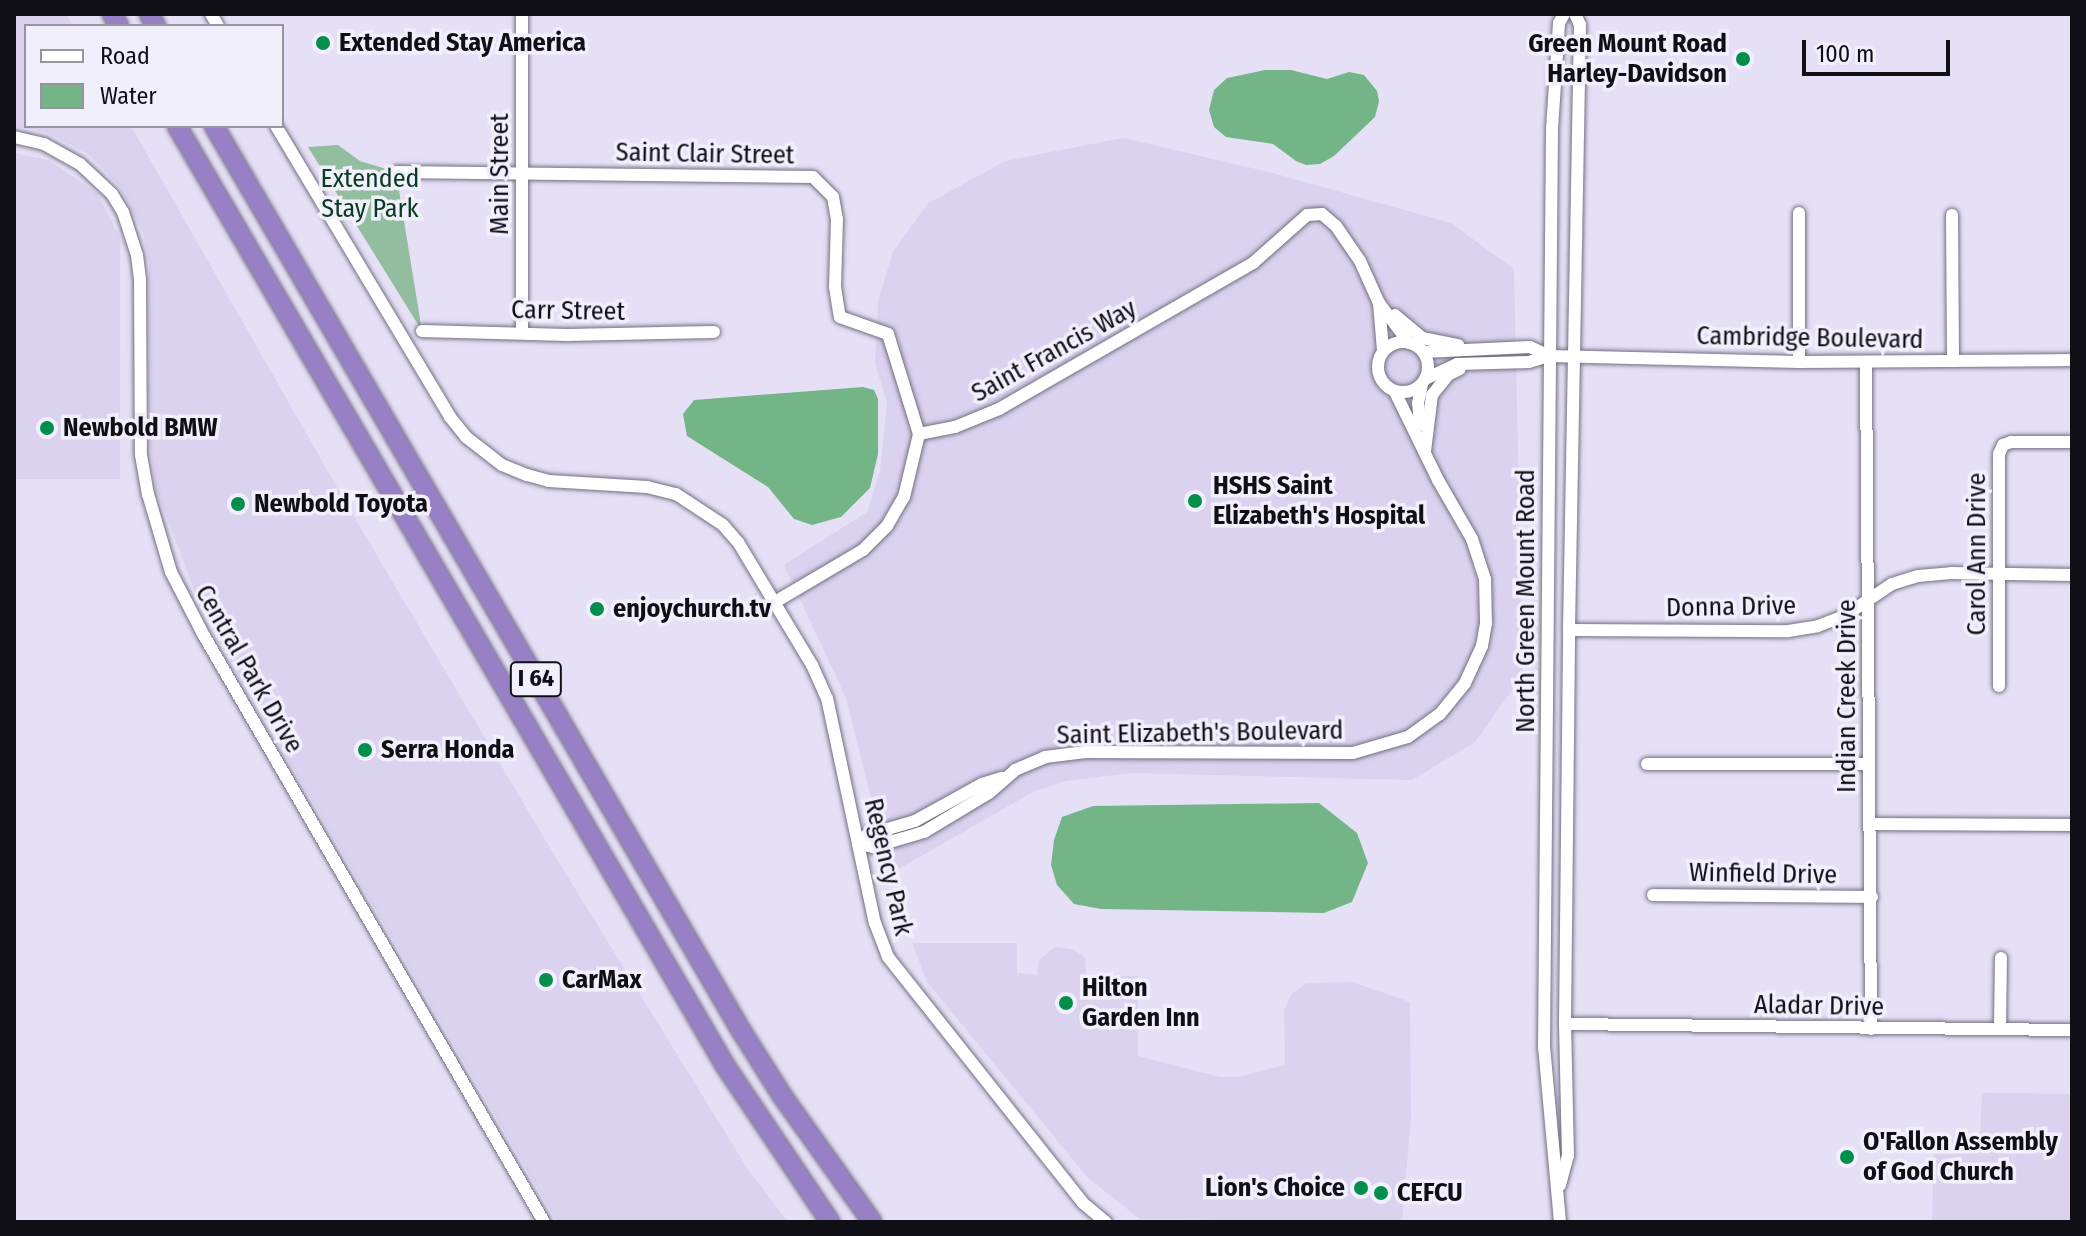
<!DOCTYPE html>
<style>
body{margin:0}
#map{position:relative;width:2086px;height:1236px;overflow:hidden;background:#e6e0f6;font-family:"Fira Sans Condensed",sans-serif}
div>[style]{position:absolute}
.built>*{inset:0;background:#dad2ef}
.green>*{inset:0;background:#92bd9e}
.water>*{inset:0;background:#74b588}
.roads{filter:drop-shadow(0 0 2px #746f82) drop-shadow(0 0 2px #746f82)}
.minor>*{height:12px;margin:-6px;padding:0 6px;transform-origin:6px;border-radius:6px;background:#fff}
.minor>.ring{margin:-6px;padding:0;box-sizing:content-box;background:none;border:12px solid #fff;border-radius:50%}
.highway>*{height:18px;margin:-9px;padding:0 9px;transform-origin:9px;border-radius:9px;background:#9780c6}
.dots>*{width:22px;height:22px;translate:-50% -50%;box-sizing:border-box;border:4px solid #f2effc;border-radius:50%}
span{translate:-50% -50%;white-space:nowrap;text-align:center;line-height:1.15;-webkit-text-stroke:7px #f2effc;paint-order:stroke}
.shield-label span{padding:2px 6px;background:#f2effc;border:2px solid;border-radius:6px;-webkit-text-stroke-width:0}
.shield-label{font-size:24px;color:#110f16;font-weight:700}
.poi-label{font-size:26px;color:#110f16;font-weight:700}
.left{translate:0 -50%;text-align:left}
.right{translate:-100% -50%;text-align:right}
.street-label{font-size:26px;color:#110f16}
.park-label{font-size:26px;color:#083c1f}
.frame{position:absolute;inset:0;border:16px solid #110f16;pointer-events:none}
.legend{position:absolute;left:24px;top:24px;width:260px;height:104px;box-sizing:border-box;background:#f2effc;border:2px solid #9895a0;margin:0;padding:10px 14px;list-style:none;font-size:24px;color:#110f16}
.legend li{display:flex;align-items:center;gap:16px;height:40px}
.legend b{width:40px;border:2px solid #9895a0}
.scale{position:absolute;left:1802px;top:40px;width:148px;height:36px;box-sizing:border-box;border:4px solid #110f16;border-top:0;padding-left:10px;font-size:24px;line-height:28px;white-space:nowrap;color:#110f16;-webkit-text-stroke:6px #f2effc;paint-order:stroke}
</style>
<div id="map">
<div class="built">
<div style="clip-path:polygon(14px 14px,67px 14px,73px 26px,26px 26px,26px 126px,131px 126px,346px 503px,547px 843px,747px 1168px,788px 1222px,557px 1222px,203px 613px,156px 489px,149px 438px,149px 262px,143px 233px,119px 186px,88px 154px,46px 132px,14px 126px)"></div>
<div style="clip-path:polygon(1123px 138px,1269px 172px,1451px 223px,1514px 269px,1523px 675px,1475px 742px,1412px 780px,1130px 773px,1066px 781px,1033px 792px,890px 874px,846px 698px,784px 565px,867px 512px,880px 471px,887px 403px,875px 363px,878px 301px,893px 252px,927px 204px,1005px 161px)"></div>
<div style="clip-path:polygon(14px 153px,48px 160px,97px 193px,120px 238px,120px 479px,14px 479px)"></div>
<div style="clip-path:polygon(912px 943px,1017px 943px,1017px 973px,1037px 975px,1039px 960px,1055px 947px,1072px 949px,1085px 957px,1086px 975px,1138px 976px,1138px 1056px,1220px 1077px,1238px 1077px,1285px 1065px,1284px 1010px,1291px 995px,1306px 983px,1352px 982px,1410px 1002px,1411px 1117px,1402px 1222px,1140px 1219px,1088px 1178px,927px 982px)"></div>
<div style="clip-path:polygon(1982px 1093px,2072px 1094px,2072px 1222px,1932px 1222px,1934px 1139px,1980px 1140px)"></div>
</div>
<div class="green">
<div style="clip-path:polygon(338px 145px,360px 161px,396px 172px,422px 331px,308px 147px)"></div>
</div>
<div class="water">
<div style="clip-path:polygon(1265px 70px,1291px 70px,1327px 79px,1349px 72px,1364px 75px,1377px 91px,1379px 101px,1375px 117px,1334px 156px,1320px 164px,1306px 165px,1296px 161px,1273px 144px,1226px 137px,1214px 127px,1209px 110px,1214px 90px,1227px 78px)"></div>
<div style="clip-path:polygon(863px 387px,874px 390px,878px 399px,878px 454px,870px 488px,841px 517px,812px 525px,794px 519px,768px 487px,687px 436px,683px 414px,694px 400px)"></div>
<div style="clip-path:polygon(1319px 803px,1357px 833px,1368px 863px,1352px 902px,1324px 913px,1101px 909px,1074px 904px,1057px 885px,1051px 865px,1054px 840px,1062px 817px,1093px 806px)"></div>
</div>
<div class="roads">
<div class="minor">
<div style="left:211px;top:14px;width:14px;rotate:60deg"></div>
<div style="left:522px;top:14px;width:319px;rotate:90deg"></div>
<div style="left:276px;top:126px;width:339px;rotate:59.1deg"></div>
<div style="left:450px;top:417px;width:26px;rotate:51deg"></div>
<div style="left:466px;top:437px;width:46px;rotate:37.9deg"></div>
<div style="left:502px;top:465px;width:27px;rotate:22deg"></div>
<div style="left:527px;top:475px;width:23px;rotate:15deg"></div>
<div style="left:549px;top:481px;width:98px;rotate:3.5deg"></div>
<div style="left:647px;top:487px;width:30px;rotate:14deg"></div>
<div style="left:676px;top:494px;width:56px;rotate:33.4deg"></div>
<div style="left:723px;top:525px;width:23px;rotate:49deg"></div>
<div style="left:738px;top:542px;width:144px;rotate:59deg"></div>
<div style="left:812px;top:665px;width:36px;rotate:66deg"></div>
<div style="left:827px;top:698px;width:230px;rotate:78deg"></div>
<div style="left:875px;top:923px;width:36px;rotate:69deg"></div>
<div style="left:888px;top:957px;width:314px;rotate:51.6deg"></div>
<div style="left:1083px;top:1203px;width:30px;rotate:40deg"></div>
<div style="left:14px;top:137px;width:31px;rotate:13deg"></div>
<div style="left:44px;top:144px;width:41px;rotate:29.1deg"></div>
<div style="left:80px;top:164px;width:44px;rotate:43.2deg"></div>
<div style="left:112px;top:194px;width:21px;rotate:59deg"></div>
<div style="left:123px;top:212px;width:45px;rotate:72deg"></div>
<div style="left:137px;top:255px;width:25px;rotate:83deg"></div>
<div style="left:140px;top:280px;width:175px;rotate:89.7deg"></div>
<div style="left:141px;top:455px;width:40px;rotate:80deg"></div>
<div style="left:148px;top:494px;width:81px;rotate:73.6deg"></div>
<div style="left:171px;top:572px;width:70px;rotate:62.7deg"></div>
<div style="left:203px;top:634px;width:680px;rotate:59.89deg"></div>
<div style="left:396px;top:172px;width:417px;rotate:0.7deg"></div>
<div style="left:813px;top:177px;width:28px;rotate:45deg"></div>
<div style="left:833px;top:197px;width:22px;rotate:80deg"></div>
<div style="left:837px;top:219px;width:68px;rotate:91.7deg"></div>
<div style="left:835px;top:287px;width:30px;rotate:81deg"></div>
<div style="left:840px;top:317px;width:51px;rotate:19.5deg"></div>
<div style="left:888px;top:334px;width:105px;rotate:72.8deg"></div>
<div style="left:1952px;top:215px;width:146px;rotate:89.6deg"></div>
<div style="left:1379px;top:303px;width:48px;rotate:85.2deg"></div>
<div style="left:1395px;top:315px;width:35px;rotate:40deg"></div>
<div style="left:1422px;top:338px;width:37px;rotate:11deg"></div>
<div style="left:422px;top:331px;width:145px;rotate:1.6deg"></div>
<div style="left:567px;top:335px;width:147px;rotate:-1.2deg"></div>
<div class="ring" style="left:1378px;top:342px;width:38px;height:38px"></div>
<div style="left:1423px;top:352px;width:107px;rotate:-2.7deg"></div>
<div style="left:1530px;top:347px;width:21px;rotate:25deg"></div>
<div style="left:1799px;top:362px;width:149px;rotate:-90deg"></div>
<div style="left:1866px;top:362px;width:667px;rotate:89.57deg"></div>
<div style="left:1425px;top:379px;width:35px;rotate:-25deg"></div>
<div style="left:1457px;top:364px;width:72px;rotate:-1.6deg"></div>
<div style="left:1529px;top:362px;width:21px;rotate:-17deg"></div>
<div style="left:1549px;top:356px;width:250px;rotate:1.4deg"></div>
<div style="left:1799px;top:362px;width:273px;rotate:-0.4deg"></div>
<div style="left:1420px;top:425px;width:22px;rotate:-95deg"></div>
<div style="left:1418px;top:403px;width:19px;rotate:-78deg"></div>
<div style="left:1425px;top:451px;width:56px;rotate:-82.9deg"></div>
<div style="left:1432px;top:395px;width:26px;rotate:-51deg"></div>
<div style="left:1448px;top:375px;width:13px;rotate:-27deg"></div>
<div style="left:775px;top:602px;width:102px;rotate:-30.6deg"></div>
<div style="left:863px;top:550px;width:34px;rotate:-45deg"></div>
<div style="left:887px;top:526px;width:34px;rotate:-60deg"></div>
<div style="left:904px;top:497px;width:65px;rotate:-76.6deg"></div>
<div style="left:919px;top:434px;width:37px;rotate:-11deg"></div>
<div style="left:955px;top:427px;width:48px;rotate:-22.2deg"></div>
<div style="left:999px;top:409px;width:293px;rotate:-29.9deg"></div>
<div style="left:1253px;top:263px;width:72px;rotate:-41.6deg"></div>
<div style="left:1307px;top:215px;width:15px;rotate:-4deg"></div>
<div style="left:1322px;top:214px;width:18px;rotate:41deg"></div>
<div style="left:1336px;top:226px;width:42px;rotate:55.6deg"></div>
<div style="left:1360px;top:261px;width:46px;rotate:65.7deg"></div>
<div style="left:1379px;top:303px;width:50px;rotate:53.1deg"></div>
<div style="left:1569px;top:630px;width:219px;rotate:0.3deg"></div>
<div style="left:1788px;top:631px;width:30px;rotate:-9deg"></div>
<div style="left:1818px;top:626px;width:30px;rotate:-21deg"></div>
<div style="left:1846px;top:615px;width:55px;rotate:-34deg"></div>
<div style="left:1892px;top:584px;width:27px;rotate:-17deg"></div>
<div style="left:1918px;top:576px;width:33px;rotate:-5deg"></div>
<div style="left:1951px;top:573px;width:121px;rotate:0.9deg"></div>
<div style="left:1999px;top:686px;width:232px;rotate:-90deg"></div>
<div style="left:1999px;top:454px;width:10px;rotate:-66deg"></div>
<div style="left:2003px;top:445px;width:9px;rotate:-21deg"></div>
<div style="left:2011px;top:442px;width:61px"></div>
<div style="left:1647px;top:764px;width:222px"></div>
<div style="left:1871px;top:824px;width:201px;rotate:0.3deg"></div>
<div style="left:858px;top:844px;width:15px;rotate:11deg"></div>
<div style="left:873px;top:847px;width:53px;rotate:-16.4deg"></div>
<div style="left:924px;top:832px;width:76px;rotate:-31deg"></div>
<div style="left:989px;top:793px;width:35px;rotate:-41deg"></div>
<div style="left:1015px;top:770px;width:33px;rotate:-23deg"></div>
<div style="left:1045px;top:757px;width:41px;rotate:-7deg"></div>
<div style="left:1086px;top:752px;width:267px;rotate:0.2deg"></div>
<div style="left:1353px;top:753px;width:57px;rotate:-16.2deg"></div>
<div style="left:1408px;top:737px;width:39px;rotate:-36deg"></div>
<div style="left:1440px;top:714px;width:40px;rotate:-51deg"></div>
<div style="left:1465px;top:683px;width:41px;rotate:-65.3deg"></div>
<div style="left:1482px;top:646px;width:23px;rotate:-80deg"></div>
<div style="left:1486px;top:623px;width:44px;rotate:-91.3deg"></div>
<div style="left:1485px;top:579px;width:42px;rotate:-108deg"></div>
<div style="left:1472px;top:539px;width:68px;rotate:-120deg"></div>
<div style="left:1438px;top:480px;width:98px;rotate:-116deg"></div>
<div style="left:858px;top:844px;width:13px;rotate:-45deg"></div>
<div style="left:867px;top:835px;width:50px;rotate:-16.3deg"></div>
<div style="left:915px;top:821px;width:77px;rotate:-28.9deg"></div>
<div style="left:982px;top:784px;width:21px;rotate:-17deg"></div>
<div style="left:1653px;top:895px;width:219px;rotate:0.5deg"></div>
<div style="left:1565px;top:1024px;width:507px;rotate:0.68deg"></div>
<div style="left:2000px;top:1027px;width:69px;rotate:-89.2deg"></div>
<div style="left:1560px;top:1185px;width:30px;rotate:-75deg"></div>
<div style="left:1568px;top:1156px;width:132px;rotate:-91.3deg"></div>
<div style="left:1565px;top:1024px;width:394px;rotate:-89.4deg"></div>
<div style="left:1569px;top:630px;width:605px;rotate:-88.96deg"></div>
<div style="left:1580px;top:25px;width:12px;rotate:-114deg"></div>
<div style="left:1560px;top:1222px;width:176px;rotate:-95.2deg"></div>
<div style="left:1544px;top:1047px;width:918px;rotate:-89.5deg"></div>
<div style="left:1552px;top:129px;width:106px;rotate:-86.2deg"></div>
<div style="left:1559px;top:23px;width:10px;rotate:-61deg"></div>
</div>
<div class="highway">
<div style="left:112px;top:14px;width:14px;rotate:60deg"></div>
<div style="left:149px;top:14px;width:14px;rotate:60deg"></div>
<div style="left:177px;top:126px;width:1089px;rotate:59.74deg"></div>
<div style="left:726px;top:1067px;width:187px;rotate:56.1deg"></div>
<div style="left:214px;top:126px;width:1049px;rotate:59.77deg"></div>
<div style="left:742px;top:1032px;width:77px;rotate:57.8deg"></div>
<div style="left:783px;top:1097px;width:153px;rotate:54.5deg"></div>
</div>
</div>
<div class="dots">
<div style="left:323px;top:43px;background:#048e4c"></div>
<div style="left:1743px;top:59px;background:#048e4c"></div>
<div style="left:47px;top:428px;background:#048e4c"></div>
<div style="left:1195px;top:501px;background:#048e4c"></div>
<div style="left:238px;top:504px;background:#048e4c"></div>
<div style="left:597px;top:609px;background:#048e4c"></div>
<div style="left:365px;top:750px;background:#048e4c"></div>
<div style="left:546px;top:980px;background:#048e4c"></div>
<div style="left:1066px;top:1003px;background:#048e4c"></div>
<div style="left:1847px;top:1157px;background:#048e4c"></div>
<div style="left:1361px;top:1188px;background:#048e4c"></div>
<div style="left:1381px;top:1193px;background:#048e4c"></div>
</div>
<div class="shield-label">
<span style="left:536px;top:679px">I 64</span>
</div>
<div class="poi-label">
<span class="left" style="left:339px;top:43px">Extended Stay America</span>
<span class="right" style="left:1727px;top:59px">Green Mount Road<br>Harley-Davidson</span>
<span class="left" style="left:63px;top:428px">Newbold BMW</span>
<span class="left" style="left:1213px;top:501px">HSHS Saint<br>Elizabeth's Hospital</span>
<span class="left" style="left:254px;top:504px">Newbold Toyota</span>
<span class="left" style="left:613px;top:609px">enjoychurch.tv</span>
<span class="left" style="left:381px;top:750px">Serra Honda</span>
<span class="left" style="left:562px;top:980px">CarMax</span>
<span class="left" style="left:1082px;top:1003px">Hilton<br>Garden Inn</span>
<span class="left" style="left:1863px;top:1157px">O'Fallon Assembly<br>of God Church</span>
<span class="right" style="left:1345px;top:1188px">Lion's Choice</span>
<span class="left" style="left:1397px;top:1193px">CEFCU</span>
</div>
<div class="street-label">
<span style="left:705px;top:154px;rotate:1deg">Saint Clair Street</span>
<span style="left:500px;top:174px;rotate:-90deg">Main Street</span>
<span style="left:568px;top:311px;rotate:1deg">Carr Street</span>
<span style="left:1810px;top:338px;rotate:1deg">Cambridge Boulevard</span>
<span style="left:1054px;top:351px;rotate:-29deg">Saint Francis Way</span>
<span style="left:1977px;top:554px;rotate:-90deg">Carol Ann Drive</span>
<span style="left:1526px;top:601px;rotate:-90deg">North Green Mount Road</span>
<span style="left:1731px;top:607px;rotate:-1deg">Donna Drive</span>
<span style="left:249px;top:669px;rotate:60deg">Central Park Drive</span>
<span style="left:1847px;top:696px;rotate:-90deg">Indian Creek Drive</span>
<span style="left:1200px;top:733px;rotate:-1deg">Saint Elizabeth's Boulevard</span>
<span style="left:888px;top:867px;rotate:77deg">Regency Park</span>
<span style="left:1763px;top:874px;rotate:1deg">Winfield Drive</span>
<span style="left:1819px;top:1006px;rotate:1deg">Aladar Drive</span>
</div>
<div class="park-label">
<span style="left:370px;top:194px">Extended<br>Stay Park</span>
</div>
<div class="frame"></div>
<ul class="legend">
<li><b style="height:10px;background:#fff"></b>Road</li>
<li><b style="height:22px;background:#74b588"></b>Water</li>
</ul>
<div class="scale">100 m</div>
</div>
